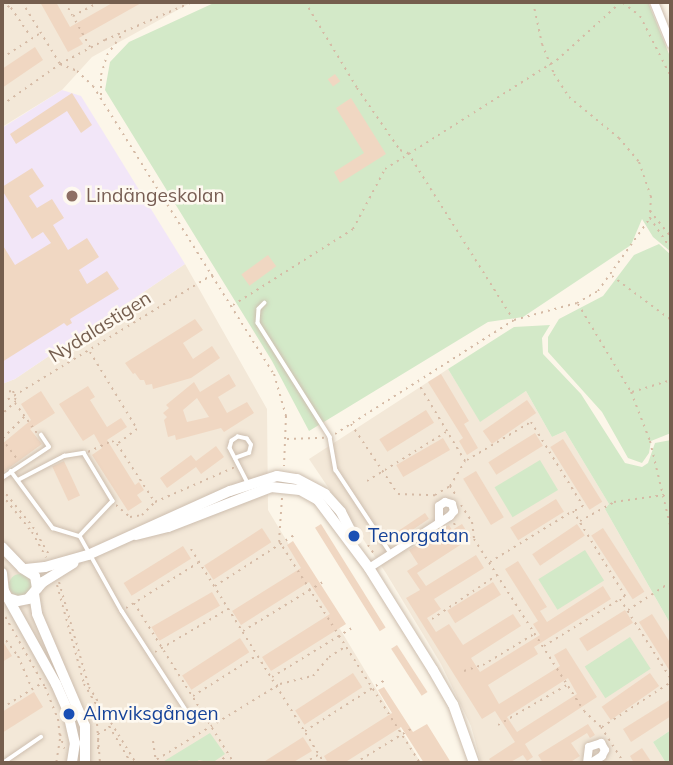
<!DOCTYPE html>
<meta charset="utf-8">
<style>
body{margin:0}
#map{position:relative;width:673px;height:765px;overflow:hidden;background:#fcf6e9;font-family:Mulish,sans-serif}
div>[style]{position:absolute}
.residential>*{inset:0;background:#f3e8d8}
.education>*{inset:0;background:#f2e6f8}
.green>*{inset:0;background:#d3e9c8;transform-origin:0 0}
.round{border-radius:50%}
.building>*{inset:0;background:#f0d7c2;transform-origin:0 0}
.path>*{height:2px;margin-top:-1px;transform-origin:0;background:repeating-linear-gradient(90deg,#d5baa5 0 2px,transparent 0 7px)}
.roads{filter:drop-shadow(0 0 2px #cdbeaf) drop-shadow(0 0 2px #cdbeaf)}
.service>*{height:3.5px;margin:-1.75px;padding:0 1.75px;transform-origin:1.75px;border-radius:1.75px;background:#fff}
.minor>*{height:8px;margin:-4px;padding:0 4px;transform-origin:4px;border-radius:4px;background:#fff}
.tertiary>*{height:10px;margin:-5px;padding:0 5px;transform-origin:5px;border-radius:5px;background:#fff}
.dots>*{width:19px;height:19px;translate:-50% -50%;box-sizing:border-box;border:4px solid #fef9f0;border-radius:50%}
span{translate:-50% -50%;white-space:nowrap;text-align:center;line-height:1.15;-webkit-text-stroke:5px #fef9f0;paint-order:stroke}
.education-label{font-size:19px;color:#785e54}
.left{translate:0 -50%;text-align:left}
.street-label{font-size:19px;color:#755e4e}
.transit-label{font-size:19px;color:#164399}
.frame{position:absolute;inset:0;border:4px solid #755e4e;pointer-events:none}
</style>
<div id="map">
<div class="residential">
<div style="clip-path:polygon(2px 2px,192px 2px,92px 57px,62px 90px,2px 127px)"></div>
<div style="clip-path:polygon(185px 264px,267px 409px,268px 510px,421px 763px,2px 763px,2px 384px,15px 379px)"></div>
<div style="clip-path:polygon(448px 369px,480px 421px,526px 391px,552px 437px,565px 431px,609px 504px,605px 509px,671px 625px,671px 730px,653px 742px,666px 763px,481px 763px,471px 726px,441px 664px,386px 573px,309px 459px)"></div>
</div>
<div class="education">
<div style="clip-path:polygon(62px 90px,81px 96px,185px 264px,15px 379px,2px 384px,2px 128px)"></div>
</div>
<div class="green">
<div style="clip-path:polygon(216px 2px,648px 2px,671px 59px,671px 252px,653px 237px,642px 219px,631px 245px,523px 317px,488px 322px,309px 431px,272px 361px,105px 90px,110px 62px,129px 42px)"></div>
<div style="clip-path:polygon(659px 244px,671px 255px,671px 433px,651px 441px,649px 453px,642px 463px,628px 458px,602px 412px,548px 352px,548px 337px,559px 319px,603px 296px,634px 255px)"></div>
<div style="clip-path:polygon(550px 325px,542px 338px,543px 354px,581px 394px,625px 463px,642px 467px,648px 463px,655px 443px,671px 440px,671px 625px,605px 509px,609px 504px,565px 431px,552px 437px,526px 391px,480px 422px,448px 369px,514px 327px)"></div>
<div style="left:540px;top:460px;width:35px;height:53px;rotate:59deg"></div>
<div style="left:585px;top:550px;width:36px;height:55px;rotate:58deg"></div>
<div class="round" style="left:9px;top:574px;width:22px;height:22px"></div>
<div style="left:630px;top:637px;width:38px;height:54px;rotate:57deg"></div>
<div style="clip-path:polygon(671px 730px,671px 763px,666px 763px,653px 742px)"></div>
<div style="clip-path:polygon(210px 733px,225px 754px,212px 763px,199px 760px,194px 763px,161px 763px)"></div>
</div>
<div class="building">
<div style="clip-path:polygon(40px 2px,56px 2px,70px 27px,114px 2px,143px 2px,79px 38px,83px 44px,68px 52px)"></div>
<div style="clip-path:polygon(35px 47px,43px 60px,2px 88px,2px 69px)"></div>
<div style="left:335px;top:74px;width:9px;height:9px;rotate:54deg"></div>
<div style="clip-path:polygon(72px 93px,92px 125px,81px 133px,67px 111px,16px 144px,10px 134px)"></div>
<div style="clip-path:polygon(351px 98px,386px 154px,340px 183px,334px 172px,364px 153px,336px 108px)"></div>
<div style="clip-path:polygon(32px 168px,44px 186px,29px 196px,37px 208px,52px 199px,64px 218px,53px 225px,68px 250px,87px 238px,99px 257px,79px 270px,87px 284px,107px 271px,119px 289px,70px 319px,72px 323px,67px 326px,64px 323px,2px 362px,2px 244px,15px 265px,51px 243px,43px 232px,32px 239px,2px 190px,2px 187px)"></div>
<div style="left:268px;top:255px;width:14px;height:33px;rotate:54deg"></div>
<div style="clip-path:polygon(195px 319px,203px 330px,183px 343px,193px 359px,212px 346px,220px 358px,191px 378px,153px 389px,152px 384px,146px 385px,144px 380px,140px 380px,135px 373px,133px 374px,125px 363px)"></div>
<div style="clip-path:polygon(evenodd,229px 374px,236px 386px,218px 397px,227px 413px,247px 402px,254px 413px,224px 432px,221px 428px,176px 440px,175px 435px,168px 437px,164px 420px,167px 417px,163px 413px,169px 408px,166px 405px,194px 382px,200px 392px,229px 374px,197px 398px,209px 417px,187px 422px,183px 410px,197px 398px)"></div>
<div style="clip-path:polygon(441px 374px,469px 421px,464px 424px,478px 448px,467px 455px,459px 441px,463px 438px,428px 382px)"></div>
<div style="clip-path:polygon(88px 386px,95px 397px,90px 400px,107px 427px,121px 418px,127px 427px,107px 440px,135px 485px,139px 482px,144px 490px,137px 495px,142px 502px,128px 511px,92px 455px,102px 448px,94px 434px,83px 441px,59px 404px)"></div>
<div style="clip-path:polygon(41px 391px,55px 413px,30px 429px,42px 444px,2px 473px,2px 444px,31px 420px,21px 404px)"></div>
<div style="left:527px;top:400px;width:16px;height:54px;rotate:55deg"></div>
<div style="left:426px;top:410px;width:15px;height:55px;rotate:58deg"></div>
<div style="left:535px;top:433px;width:15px;height:55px;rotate:58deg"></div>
<div style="left:443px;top:438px;width:14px;height:54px;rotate:60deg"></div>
<div style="left:563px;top:439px;width:74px;height:15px;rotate:58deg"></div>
<div style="clip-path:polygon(216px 446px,224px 457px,201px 474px,196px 467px,167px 488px,160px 478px,191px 455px,196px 461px)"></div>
<div style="left:64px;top:461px;width:38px;height:13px;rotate:65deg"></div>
<div style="left:476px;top:471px;width:54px;height:15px;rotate:59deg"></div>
<div style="left:556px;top:499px;width:15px;height:54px;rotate:58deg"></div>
<div style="left:425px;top:513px;width:7px;height:44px;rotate:56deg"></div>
<div style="left:321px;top:524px;width:122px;height:7px;rotate:58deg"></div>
<div style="clip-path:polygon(evenodd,462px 524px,471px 538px,417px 573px,426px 586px,476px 555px,484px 568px,434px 599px,441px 609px,427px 618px,436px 632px,449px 624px,463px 645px,513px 614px,521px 626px,471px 658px,480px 672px,540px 635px,533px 624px,538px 621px,505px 569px,518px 561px,547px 607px,540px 611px,547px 622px,603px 586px,611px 599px,534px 647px,538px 654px,488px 685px,499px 704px,560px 666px,554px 655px,566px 648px,597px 697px,525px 744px,533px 757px,527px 761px,523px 755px,509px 763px,492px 763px,489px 759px,515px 742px,495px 711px,482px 719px,406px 598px,420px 590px,407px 571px,418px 564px,409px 550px,449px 525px,452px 530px,462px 524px,568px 678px,577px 694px,517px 732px,507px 717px,568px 678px)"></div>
<div style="left:577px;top:524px;width:14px;height:54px;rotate:56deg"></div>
<div style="left:262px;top:528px;width:17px;height:69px;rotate:57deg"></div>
<div style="left:603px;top:528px;width:76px;height:14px;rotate:57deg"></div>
<div style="clip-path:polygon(293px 541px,346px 624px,271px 671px,262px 657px,330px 614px,309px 582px,241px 625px,232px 611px,301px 568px,287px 545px)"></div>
<div style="left:183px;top:546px;width:15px;height:70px;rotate:58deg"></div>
<div style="left:493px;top:582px;width:15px;height:54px;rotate:58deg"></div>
<div style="left:212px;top:592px;width:16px;height:70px;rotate:60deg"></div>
<div style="left:625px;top:610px;width:15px;height:54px;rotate:58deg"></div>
<div style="clip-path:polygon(652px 614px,671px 644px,671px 673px,639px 622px)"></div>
<div style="left:240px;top:638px;width:17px;height:69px;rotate:57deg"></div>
<div style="clip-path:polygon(2px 640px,12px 656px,2px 662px)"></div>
<div style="left:397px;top:645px;width:56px;height:7px;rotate:57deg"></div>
<div style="left:353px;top:673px;width:17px;height:69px;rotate:57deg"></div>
<div style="left:650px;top:673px;width:16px;height:59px;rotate:55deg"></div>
<div style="clip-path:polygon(384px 687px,413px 732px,427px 724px,450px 761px,424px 763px,401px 727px,344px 763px,328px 763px,324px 756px,392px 713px,378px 690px)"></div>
<div style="clip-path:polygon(34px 692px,43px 707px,2px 733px,2px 712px)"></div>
<div style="clip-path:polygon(671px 699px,671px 716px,631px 742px,623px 729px)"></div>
<div style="clip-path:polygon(588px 724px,595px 735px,590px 738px,587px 733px,571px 743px,580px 756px,569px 763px,543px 763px,538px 755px)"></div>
<div style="clip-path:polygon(303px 737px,312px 751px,292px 763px,262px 763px)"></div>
<div style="clip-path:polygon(642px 748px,652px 763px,634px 763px,630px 756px)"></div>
</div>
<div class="path">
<div style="left:7px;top:2px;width:42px;rotate:55.6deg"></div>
<div style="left:22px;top:2px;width:73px;rotate:58.5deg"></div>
<div style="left:60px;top:64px;width:51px;rotate:-28.1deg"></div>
<div style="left:105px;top:40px;width:95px;rotate:-23.6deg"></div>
<div style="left:65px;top:2px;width:15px;rotate:62deg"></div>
<div style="left:305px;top:2px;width:100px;rotate:58.8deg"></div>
<div style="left:357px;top:88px;width:75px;rotate:55.3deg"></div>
<div style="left:400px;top:150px;width:9px;rotate:21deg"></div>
<div style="left:408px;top:153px;width:196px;rotate:57.7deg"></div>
<div style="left:533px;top:2px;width:43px;rotate:77.9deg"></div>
<div style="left:542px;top:44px;width:32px;rotate:68deg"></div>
<div style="left:554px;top:74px;width:27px;rotate:57deg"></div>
<div style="left:569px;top:97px;width:65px;rotate:39.4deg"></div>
<div style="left:619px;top:138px;width:31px;rotate:50deg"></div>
<div style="left:639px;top:162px;width:36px;rotate:71deg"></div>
<div style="left:651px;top:196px;width:22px;rotate:93deg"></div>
<div style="left:650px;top:218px;width:37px;rotate:56deg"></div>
<div style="left:623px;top:3px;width:21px;rotate:37deg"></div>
<div style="left:640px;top:16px;width:68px;rotate:63.1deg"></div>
<div style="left:2px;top:11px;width:16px;rotate:-35deg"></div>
<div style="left:90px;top:47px;width:35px;rotate:-119deg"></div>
<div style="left:73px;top:16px;width:30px;rotate:-28deg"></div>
<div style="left:2px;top:58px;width:44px;rotate:-33deg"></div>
<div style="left:101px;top:95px;width:20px;rotate:-90deg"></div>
<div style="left:101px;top:75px;width:21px;rotate:-73deg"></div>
<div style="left:107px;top:55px;width:27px;rotate:-54deg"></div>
<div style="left:2px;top:105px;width:71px;rotate:-35.3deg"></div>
<div style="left:60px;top:64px;width:18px;rotate:22deg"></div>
<div style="left:77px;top:71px;width:22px;rotate:43deg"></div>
<div style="left:93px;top:86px;width:340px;rotate:57.9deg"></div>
<div style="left:274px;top:374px;width:44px;rotate:74.1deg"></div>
<div style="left:286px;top:416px;width:50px;rotate:92.3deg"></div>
<div style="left:650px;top:211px;width:33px;rotate:51deg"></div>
<div style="left:612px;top:276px;width:74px;rotate:36.7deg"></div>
<div style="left:578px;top:304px;width:103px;rotate:58.9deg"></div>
<div style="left:631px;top:392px;width:53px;rotate:68.8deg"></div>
<div style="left:650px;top:441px;width:90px;rotate:76.6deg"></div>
<div style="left:233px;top:305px;width:142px;rotate:-32.3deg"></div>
<div style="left:353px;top:229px;width:68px;rotate:-61.9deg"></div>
<div style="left:385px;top:169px;width:204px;rotate:-32.4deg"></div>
<div style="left:557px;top:60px;width:86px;rotate:-42.2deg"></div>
<div style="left:90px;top:352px;width:90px;rotate:58.6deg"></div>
<div style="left:137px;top:429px;width:25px;rotate:143deg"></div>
<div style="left:2px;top:392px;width:11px;rotate:-5deg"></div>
<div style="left:13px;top:391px;width:10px;rotate:73deg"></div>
<div style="left:16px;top:401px;width:19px;rotate:137deg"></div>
<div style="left:632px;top:392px;width:41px;rotate:-17.1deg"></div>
<div style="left:2px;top:403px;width:247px;rotate:-31.4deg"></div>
<div style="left:15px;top:403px;width:37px;rotate:54deg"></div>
<div style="left:351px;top:424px;width:84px;rotate:56.1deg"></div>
<div style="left:398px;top:494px;width:37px;rotate:2deg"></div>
<div style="left:435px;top:495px;width:17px;rotate:-31deg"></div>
<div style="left:450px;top:486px;width:29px;rotate:-59deg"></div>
<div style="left:465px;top:461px;width:91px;rotate:-121.1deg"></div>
<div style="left:335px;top:434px;width:212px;rotate:-32.5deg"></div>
<div style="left:514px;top:320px;width:65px;rotate:-15.1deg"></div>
<div style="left:577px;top:303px;width:24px;rotate:-30deg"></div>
<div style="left:598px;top:291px;width:90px;rotate:-54.5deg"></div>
<div style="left:3px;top:438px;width:30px;rotate:-45deg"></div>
<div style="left:2px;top:439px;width:26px;rotate:53deg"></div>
<div style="left:287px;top:439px;width:37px;rotate:-2deg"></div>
<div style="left:88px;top:452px;width:26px;rotate:-25deg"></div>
<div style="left:112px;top:441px;width:6px;rotate:31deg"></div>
<div style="left:117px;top:444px;width:68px;rotate:57deg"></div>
<div style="left:467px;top:460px;width:74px;rotate:-30.7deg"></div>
<div style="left:531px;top:422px;width:99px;rotate:58.2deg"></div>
<div style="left:583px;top:506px;width:10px;rotate:151deg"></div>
<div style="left:367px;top:481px;width:93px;rotate:-31.8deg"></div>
<div style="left:450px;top:486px;width:13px;rotate:58deg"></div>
<div style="left:2px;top:489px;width:49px;rotate:50.8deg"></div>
<div style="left:33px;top:527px;width:34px;rotate:60deg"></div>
<div style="left:2px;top:495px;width:48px;rotate:51deg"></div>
<div style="left:32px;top:532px;width:29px;rotate:61deg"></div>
<div style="left:282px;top:498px;width:43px;rotate:94deg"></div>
<div style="left:279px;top:541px;width:263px;rotate:57.6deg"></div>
<div style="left:116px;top:505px;width:18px;rotate:41deg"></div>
<div style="left:130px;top:517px;width:12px;rotate:-9deg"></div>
<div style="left:142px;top:515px;width:18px;rotate:-45deg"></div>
<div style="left:155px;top:502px;width:87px;rotate:-23.6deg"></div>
<div style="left:461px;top:505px;width:20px;rotate:57deg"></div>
<div style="left:472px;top:522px;width:17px;rotate:83deg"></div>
<div style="left:474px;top:539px;width:204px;rotate:57.4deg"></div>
<div style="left:584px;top:711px;width:23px;rotate:43deg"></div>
<div style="left:601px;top:727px;width:43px;rotate:57.4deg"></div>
<div style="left:580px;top:521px;width:39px;rotate:-29deg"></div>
<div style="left:614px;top:502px;width:58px;rotate:-8deg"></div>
<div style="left:454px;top:523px;width:12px;rotate:70deg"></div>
<div style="left:368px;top:545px;width:11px;rotate:56deg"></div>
<div style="left:191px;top:549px;width:252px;rotate:58.1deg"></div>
<div style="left:490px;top:562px;width:97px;rotate:-31.6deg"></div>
<div style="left:573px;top:511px;width:100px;rotate:58.5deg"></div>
<div style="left:625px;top:596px;width:6px;rotate:149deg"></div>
<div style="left:59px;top:582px;width:109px;rotate:74.1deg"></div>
<div style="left:89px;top:687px;width:89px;rotate:58.3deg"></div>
<div style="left:57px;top:585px;width:103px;rotate:74.7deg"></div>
<div style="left:84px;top:684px;width:92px;rotate:59.3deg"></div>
<div style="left:215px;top:586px;width:94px;rotate:-32.8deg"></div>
<div style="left:134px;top:603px;width:189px;rotate:58deg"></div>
<div style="left:126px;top:608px;width:85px;rotate:-32deg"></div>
<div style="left:628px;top:610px;width:51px;rotate:-33.1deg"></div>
<div style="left:2px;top:611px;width:87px;rotate:60.5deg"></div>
<div style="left:45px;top:687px;width:35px;rotate:68deg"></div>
<div style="left:58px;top:719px;width:20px;rotate:84deg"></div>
<div style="left:60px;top:739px;width:24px;rotate:99deg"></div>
<div style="left:432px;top:619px;width:78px;rotate:-34.1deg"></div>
<div style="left:243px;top:631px;width:94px;rotate:-31.5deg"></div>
<div style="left:2px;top:635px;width:26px;rotate:53deg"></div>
<div style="left:18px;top:656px;width:36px;rotate:67deg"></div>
<div style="left:544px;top:646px;width:89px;rotate:-31.7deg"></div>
<div style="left:620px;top:599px;width:95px;rotate:57.5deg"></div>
<div style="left:155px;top:652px;width:85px;rotate:-30.5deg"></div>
<div style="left:464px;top:671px;width:20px;rotate:-18deg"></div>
<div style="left:483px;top:665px;width:60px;rotate:-31.3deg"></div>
<div style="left:272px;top:677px;width:94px;rotate:-31.5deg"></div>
<div style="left:193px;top:696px;width:75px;rotate:-32.4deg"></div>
<div style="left:2px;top:708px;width:47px;rotate:-32deg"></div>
<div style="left:96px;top:710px;width:53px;rotate:85.7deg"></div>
<div style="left:498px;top:725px;width:80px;rotate:-30.1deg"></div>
<div style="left:602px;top:727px;width:82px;rotate:-33.1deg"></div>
<div style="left:305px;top:731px;width:95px;rotate:-32.5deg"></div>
<div style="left:60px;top:734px;width:15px;rotate:74deg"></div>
<div style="left:153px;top:741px;width:22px;rotate:82deg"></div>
<div style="left:98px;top:749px;width:15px;rotate:-90deg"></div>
<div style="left:98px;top:734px;width:13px;rotate:-29deg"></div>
<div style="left:151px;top:763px;width:151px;rotate:-31.5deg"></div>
<div style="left:280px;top:684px;width:34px;rotate:-14deg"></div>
<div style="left:313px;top:676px;width:25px;rotate:-50deg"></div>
<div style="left:329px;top:657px;width:19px;rotate:-32deg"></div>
<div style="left:217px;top:763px;width:14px;rotate:-36deg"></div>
<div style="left:304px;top:763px;width:16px;rotate:-30deg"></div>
<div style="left:355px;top:763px;width:69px;rotate:-31.4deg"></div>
</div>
<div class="roads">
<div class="service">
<div style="left:265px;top:303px;width:8px;rotate:135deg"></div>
<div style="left:259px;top:309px;width:14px;rotate:94deg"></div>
<div style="left:258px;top:323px;width:135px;rotate:57.7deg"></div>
<div style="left:330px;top:437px;width:34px;rotate:80deg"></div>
<div style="left:336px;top:470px;width:98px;rotate:56.6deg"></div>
<div style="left:235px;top:458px;width:15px;rotate:-20deg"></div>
<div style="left:249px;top:453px;width:8px;rotate:-76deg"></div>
<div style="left:251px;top:445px;width:7px;rotate:-124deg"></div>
<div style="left:247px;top:439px;width:9px;rotate:-167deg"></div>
<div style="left:238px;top:437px;width:7px;rotate:146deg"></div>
<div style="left:232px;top:441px;width:7px;rotate:106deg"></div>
<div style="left:230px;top:448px;width:42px;rotate:62.8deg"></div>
<div style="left:11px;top:471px;width:71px;rotate:53.6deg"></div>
<div style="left:53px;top:528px;width:28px;rotate:17deg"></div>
<div style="left:80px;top:536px;width:86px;rotate:60.8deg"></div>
<div style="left:122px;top:611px;width:125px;rotate:57.1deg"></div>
<div style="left:2px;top:478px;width:56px;rotate:-33.4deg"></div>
<div style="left:49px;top:447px;width:14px;rotate:-124deg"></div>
<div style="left:18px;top:480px;width:52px;rotate:-27.6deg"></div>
<div style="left:64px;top:456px;width:20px;rotate:-9deg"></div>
<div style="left:84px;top:453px;width:56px;rotate:58.9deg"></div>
<div style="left:113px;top:501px;width:48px;rotate:133.3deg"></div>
<div style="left:3px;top:763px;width:46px;rotate:-34.4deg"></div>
</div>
<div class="minor">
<div style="left:654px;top:2px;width:45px;rotate:68deg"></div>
<div style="left:369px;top:568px;width:96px;rotate:-32.7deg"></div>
<div style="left:450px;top:516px;width:6px;rotate:-51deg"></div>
<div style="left:454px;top:511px;width:7px;rotate:-106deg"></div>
<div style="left:452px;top:504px;width:7px;rotate:-164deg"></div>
<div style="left:445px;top:502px;width:7px;rotate:146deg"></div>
<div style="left:439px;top:506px;width:17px;rotate:90deg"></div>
<div style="left:587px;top:763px;width:16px;rotate:-83deg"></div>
<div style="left:589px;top:747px;width:13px;rotate:-18deg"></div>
<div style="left:601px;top:743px;width:8px;rotate:60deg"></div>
<div style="left:605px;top:750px;width:7px;rotate:117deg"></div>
<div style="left:602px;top:756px;width:13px;rotate:148deg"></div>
</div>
<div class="tertiary">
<div style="left:136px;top:535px;width:33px;rotate:-14deg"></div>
<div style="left:168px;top:527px;width:110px;rotate:-21.2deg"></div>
<div style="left:271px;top:487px;width:29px;rotate:6deg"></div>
<div style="left:300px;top:490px;width:21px;rotate:29deg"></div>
<div style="left:318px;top:500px;width:85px;rotate:53.1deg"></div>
<div style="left:369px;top:568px;width:120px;rotate:57.9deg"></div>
<div style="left:433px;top:670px;width:39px;rotate:60deg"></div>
<div style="left:453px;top:704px;width:63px;rotate:70.4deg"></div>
<div style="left:2px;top:547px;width:29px;rotate:46deg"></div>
<div style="left:22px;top:568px;width:15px;rotate:32deg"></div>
<div style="left:35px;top:576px;width:13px;rotate:81deg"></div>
<div style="left:26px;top:569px;width:19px;rotate:-6deg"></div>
<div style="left:45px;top:567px;width:45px;rotate:-15.6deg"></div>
<div style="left:88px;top:555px;width:156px;rotate:-24.3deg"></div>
<div style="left:230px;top:491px;width:49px;rotate:-17.7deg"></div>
<div style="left:277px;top:476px;width:20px;rotate:9deg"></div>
<div style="left:297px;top:479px;width:32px;rotate:28deg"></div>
<div style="left:325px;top:494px;width:24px;rotate:48deg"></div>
<div style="left:341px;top:512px;width:25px;rotate:63deg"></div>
<div style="left:2px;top:573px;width:18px;rotate:84deg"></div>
<div style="left:4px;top:591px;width:107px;rotate:60.8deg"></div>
<div style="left:56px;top:684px;width:27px;rotate:66deg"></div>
<div style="left:67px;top:709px;width:35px;rotate:77deg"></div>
<div style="left:75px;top:743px;width:20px;rotate:99deg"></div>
<div style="left:34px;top:594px;width:20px;rotate:81deg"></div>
<div style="left:37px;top:614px;width:122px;rotate:66.8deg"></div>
<div style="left:85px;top:726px;width:37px;rotate:90deg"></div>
<div style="left:8px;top:598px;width:10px;rotate:17deg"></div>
<div style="left:18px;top:601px;width:10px;rotate:-11deg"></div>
<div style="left:28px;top:599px;width:23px;rotate:-49deg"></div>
<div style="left:43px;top:582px;width:36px;rotate:-32deg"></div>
</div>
</div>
<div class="dots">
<div style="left:72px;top:196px;background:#8d6e63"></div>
<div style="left:354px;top:536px;background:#1a4fb4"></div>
<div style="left:69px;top:714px;background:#1a4fb4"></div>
</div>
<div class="education-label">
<span class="left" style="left:86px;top:196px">Lindängeskolan</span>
</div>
<div class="street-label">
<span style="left:100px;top:327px;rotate:-32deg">Nydalastigen</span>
</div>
<div class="transit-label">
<span class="left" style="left:368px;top:536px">Tenorgatan</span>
<span class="left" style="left:83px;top:714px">Almviksgången</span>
</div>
<div class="frame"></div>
</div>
